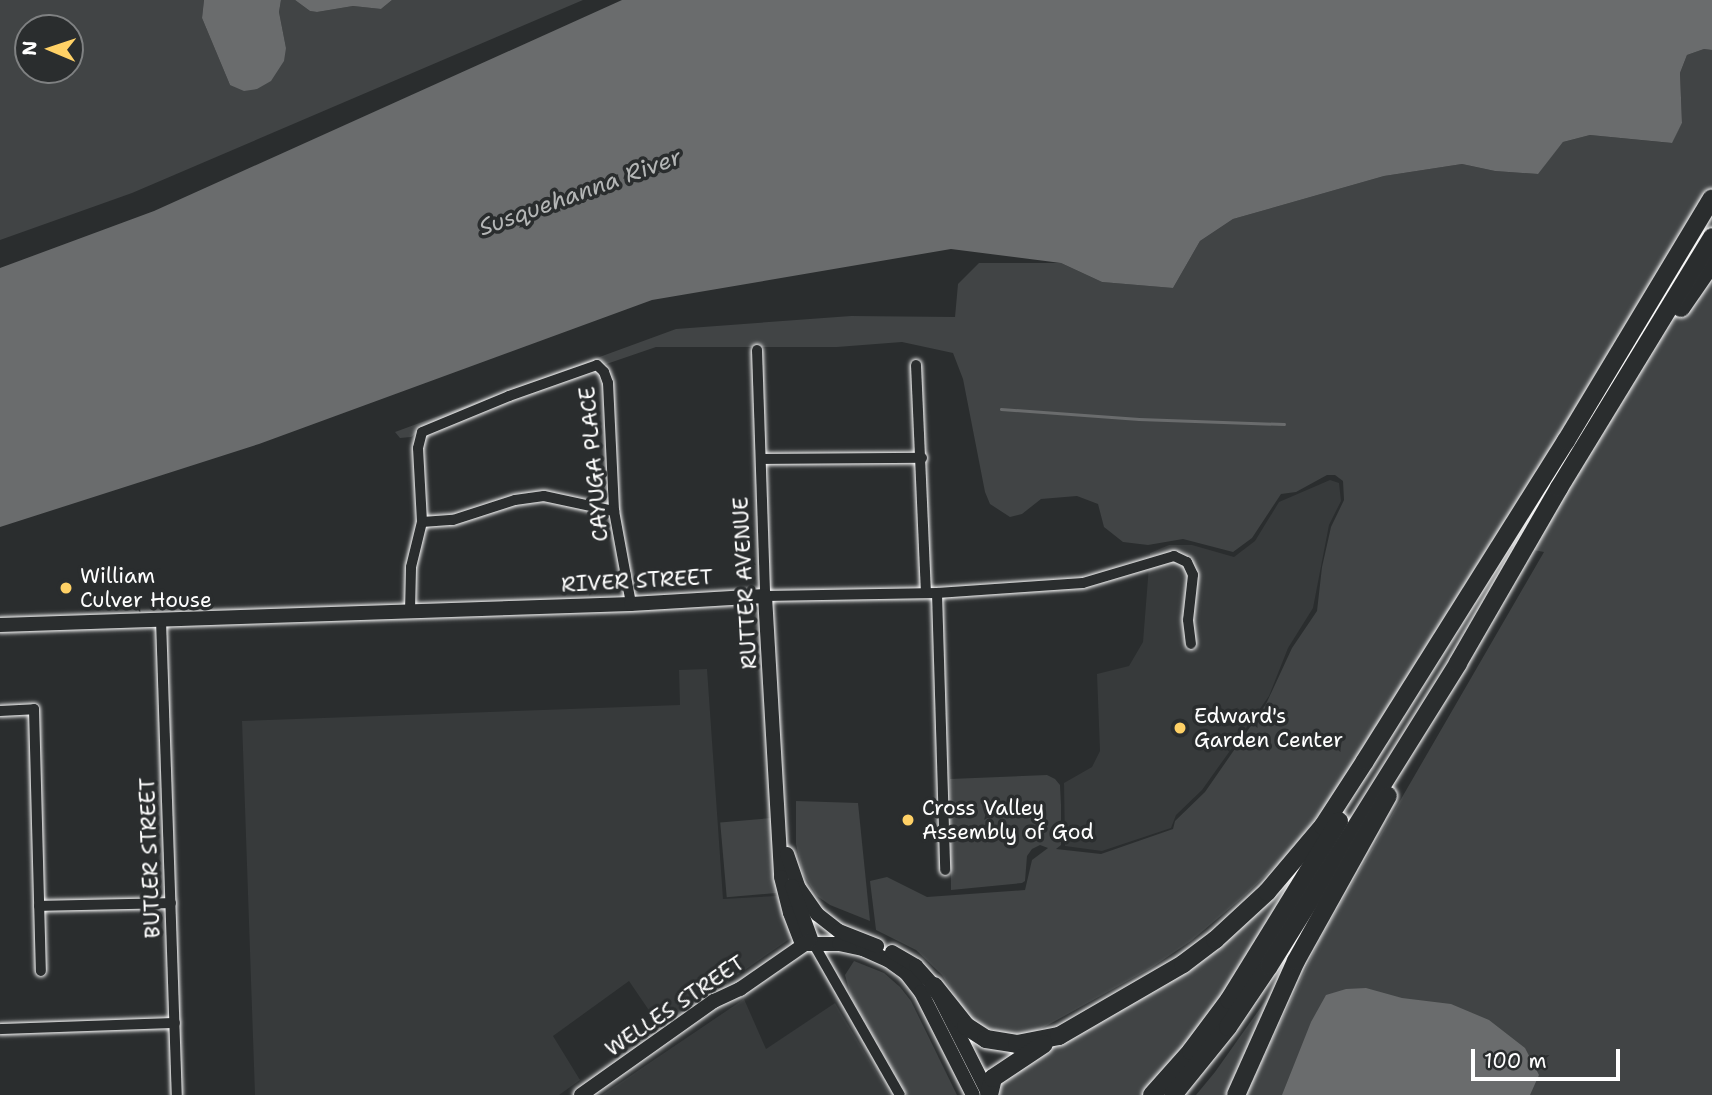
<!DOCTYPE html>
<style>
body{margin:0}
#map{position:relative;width:1712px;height:1095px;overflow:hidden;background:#2a2d2e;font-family:"Shantell Sans",sans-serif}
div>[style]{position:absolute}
.built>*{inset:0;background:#373a3b}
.green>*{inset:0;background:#414445;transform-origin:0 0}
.water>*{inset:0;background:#6a6c6d}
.stream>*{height:2.5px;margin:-1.25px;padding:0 1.25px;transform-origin:1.25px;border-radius:1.25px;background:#6a6c6d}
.roads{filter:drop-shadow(0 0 2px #fff) drop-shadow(0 0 2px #fff)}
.street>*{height:10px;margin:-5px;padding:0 5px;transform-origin:5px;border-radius:5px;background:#2a2d2e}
.secondary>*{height:14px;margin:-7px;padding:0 7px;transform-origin:7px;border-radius:7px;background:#2a2d2e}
.highway>*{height:18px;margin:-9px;padding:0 9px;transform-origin:9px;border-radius:9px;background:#2a2d2e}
.dots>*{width:19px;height:19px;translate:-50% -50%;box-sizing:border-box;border:4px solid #2a2d2e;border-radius:50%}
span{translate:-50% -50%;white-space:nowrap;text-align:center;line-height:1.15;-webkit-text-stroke:7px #2a2d2e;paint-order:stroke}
.street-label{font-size:21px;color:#fff}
.poi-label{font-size:21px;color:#fff}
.left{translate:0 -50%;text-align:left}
.water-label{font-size:23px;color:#b4b6b6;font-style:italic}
.north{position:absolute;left:14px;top:14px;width:70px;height:70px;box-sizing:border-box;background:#2a2d2e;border:2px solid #7f8182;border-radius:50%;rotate:272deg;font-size:19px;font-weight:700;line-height:28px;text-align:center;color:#fff}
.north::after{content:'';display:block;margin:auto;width:24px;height:32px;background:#ffd166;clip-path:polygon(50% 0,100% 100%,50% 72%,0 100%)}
.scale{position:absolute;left:1471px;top:1049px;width:149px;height:32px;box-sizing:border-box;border:4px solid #fff;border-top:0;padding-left:9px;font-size:21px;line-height:24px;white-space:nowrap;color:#fff;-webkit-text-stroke:5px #2a2d2e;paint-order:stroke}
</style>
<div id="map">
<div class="built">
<div style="clip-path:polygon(1330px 480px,1339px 483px,1341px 501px,1329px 525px,1313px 608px,1288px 648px,1269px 696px,1202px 790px,1176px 815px,1171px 828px,1102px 851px,1065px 846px,1064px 783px,1092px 767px,1100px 751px,1097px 674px,1129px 666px,1143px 642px,1150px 553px,1169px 545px,1192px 545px,1234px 557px,1255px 541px,1279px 502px)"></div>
<div style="clip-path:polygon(707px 669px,723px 899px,777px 896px,791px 938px,661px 1028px,629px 981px,553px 1036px,580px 1080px,559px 1095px,255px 1095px,242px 721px,680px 705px,679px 670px)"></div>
<div style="clip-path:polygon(744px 999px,766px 1049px,835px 1003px,890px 1095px,602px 1095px)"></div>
</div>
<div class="green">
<div style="clip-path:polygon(evenodd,0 0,204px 0,202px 18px,230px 85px,286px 48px,279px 12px,281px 0,295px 0,310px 11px,317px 12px,353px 6px,381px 9px,392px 0,583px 0,132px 193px,0 240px,0 0,28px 28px,70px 28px,70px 70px,28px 70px,28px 28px)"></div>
<div style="clip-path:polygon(1704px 49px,1712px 50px,1712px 1095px,1246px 1095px,1320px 939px,1544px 552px,1491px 542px,1347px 779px,1284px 858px,1242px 898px,1191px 941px,1151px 968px,1048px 1025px,1029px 1034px,1014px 1035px,980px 1026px,967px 1015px,942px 975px,916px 950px,876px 930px,870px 881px,887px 877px,927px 897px,1025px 890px,1032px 860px,1048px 848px,1040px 845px,1032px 849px,1027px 856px,1025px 881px,1022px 883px,951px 890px,950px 779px,1047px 775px,1055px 779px,1060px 785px,1061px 805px,1061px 845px,1056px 849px,1101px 854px,1173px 829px,1175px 821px,1205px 792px,1266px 704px,1292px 648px,1317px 611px,1322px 567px,1331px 527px,1344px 500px,1343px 481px,1335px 475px,1327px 475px,1296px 492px,1281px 494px,1252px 538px,1233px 552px,1183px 539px,1148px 545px,1123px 542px,1104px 527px,1098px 504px,1077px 496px,1041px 499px,1022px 514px,1010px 517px,990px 504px,985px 492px,963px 379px,953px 353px,902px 342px,837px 347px,656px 347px,428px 425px,411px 437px,400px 438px,395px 432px,676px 329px,851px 316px,955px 317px,958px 284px,979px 263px,1061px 263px,1102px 282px,1173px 288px,1200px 241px,1233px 219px,1384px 176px,1462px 164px,1495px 171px,1537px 174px,1563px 142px,1590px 135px,1671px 143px,1682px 123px,1680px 73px,1687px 55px)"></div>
<div style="clip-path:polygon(796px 801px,858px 803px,870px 921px,830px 905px,817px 896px,803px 874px,796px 844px)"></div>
<div style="left:772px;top:818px;width:75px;height:52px;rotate:85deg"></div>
<div style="clip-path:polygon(1304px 860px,1275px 918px,1225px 994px,1145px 1095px,1000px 1095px,1002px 1082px,1049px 1046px,1080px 1034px,1179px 975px)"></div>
<div style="clip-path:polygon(854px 961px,884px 973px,900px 987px,911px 1001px,957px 1095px,907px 1095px,851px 997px,845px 975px)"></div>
<div style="clip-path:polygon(1278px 983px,1227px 1095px,1196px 1095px,1215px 1072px)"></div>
</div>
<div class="water">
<div style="clip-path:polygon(204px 0,281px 0,279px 12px,286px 48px,284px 61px,271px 81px,257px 89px,244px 91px,230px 85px,202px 18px)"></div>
<div style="clip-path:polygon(295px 0,392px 0,381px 9px,353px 6px,317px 12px,310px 11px)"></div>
<div style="clip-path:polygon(622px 0,1712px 0,1712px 50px,1704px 49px,1687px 55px,1680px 73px,1682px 123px,1672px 143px,1590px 135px,1563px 142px,1538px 174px,1495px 171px,1462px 164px,1384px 176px,1233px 219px,1200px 241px,1173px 288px,1102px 282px,1061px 263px,951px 249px,652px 300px,259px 444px,0 527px,0 268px,154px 211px)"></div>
<div style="clip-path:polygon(1366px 988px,1402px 998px,1451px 1004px,1489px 1020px,1525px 1048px,1539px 1075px,1530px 1095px,1282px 1095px,1311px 1022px,1326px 995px,1346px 989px)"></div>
</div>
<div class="stream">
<div style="left:1001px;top:409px;width:138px;rotate:4.1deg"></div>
<div style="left:1139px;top:419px;width:145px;rotate:2deg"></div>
</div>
<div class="roads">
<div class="street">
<div style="left:757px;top:350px;width:246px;rotate:88.1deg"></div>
<div style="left:765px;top:596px;width:172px;rotate:-1deg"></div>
<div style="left:937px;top:593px;width:146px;rotate:-3.9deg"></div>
<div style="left:1083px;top:583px;width:95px;rotate:-16.5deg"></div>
<div style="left:1174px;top:556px;width:14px;rotate:25deg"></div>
<div style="left:1187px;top:562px;width:14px;rotate:65deg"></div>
<div style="left:1193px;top:575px;width:45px;rotate:96.3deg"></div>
<div style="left:1188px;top:620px;width:24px;rotate:83deg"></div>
<div style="left:916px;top:365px;width:228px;rotate:87.5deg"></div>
<div style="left:761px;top:459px;width:161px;rotate:-0.4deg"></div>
<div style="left:422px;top:522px;width:31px;rotate:-4deg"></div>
<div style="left:453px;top:520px;width:65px;rotate:-17.9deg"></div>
<div style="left:515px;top:500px;width:29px;rotate:-8deg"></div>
<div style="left:544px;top:496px;width:72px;rotate:12.1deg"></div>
<div style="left:937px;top:593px;width:277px;rotate:88.3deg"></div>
<div style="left:410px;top:612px;width:45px;rotate:-88.7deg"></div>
<div style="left:411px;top:567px;width:46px;rotate:-76.3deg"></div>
<div style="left:422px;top:522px;width:74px;rotate:-93.1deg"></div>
<div style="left:418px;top:448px;width:16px;rotate:-76deg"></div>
<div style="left:422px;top:432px;width:94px;rotate:-22.5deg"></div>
<div style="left:509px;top:396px;width:93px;rotate:-19.4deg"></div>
<div style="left:597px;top:365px;width:10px;rotate:45deg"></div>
<div style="left:604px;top:372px;width:12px;rotate:70deg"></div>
<div style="left:608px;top:383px;width:128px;rotate:87.3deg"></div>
<div style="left:614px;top:511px;width:95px;rotate:79.6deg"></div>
<div style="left:161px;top:620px;width:475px;rotate:88.1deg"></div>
<div style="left:0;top:711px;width:34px;rotate:-3deg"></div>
<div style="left:34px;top:709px;width:262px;rotate:88.5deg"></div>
<div style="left:39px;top:906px;width:132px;rotate:-1.3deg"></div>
<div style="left:812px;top:941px;width:177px;rotate:60.3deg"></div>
<div style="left:0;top:1029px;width:175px;rotate:-2deg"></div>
</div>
<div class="secondary">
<div style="left:0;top:625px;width:631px;rotate:-1.91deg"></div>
<div style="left:631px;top:604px;width:134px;rotate:-3.4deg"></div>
<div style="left:765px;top:596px;width:281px;rotate:86.7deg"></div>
<div style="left:781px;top:877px;width:37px;rotate:76deg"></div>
<div style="left:790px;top:913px;width:33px;rotate:69deg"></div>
<div style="left:802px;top:944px;width:37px"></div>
<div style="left:839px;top:944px;width:25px;rotate:12deg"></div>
<div style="left:863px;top:949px;width:27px;rotate:24deg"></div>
<div style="left:888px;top:960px;width:22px;rotate:36deg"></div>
<div style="left:906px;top:973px;width:24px;rotate:52deg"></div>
<div style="left:921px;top:992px;width:115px;rotate:63.2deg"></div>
<div style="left:787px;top:854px;width:36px;rotate:71deg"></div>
<div style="left:799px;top:888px;width:32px;rotate:55deg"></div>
<div style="left:817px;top:914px;width:28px;rotate:38deg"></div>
<div style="left:839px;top:931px;width:41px;rotate:21.5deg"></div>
<div style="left:792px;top:886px;width:56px;rotate:70.3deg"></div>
<div style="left:892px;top:952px;width:28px;rotate:30deg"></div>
<div style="left:916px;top:966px;width:27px;rotate:48deg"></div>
<div style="left:934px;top:986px;width:122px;rotate:63.2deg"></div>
<div style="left:581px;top:1095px;width:163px;rotate:-35.3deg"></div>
<div style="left:714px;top:1001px;width:29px;rotate:-25deg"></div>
<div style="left:740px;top:989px;width:83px;rotate:-34.7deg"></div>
</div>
<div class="highway">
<div style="left:1681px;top:308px;width:55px;rotate:-55.4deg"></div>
<div style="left:934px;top:986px;width:51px;rotate:51.3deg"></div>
<div style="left:966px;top:1026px;width:24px;rotate:33deg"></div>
<div style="left:986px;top:1039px;width:31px;rotate:9deg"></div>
<div style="left:1017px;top:1044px;width:43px;rotate:-10.8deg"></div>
<div style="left:1059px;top:1036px;width:143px;rotate:-30.1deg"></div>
<div style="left:1183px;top:964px;width:40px;rotate:-37deg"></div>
<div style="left:1215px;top:940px;width:71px;rotate:-42.7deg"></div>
<div style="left:1267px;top:892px;width:87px;rotate:-49.7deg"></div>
<div style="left:1323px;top:826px;width:77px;rotate:-57.1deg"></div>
<div style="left:1365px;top:761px;width:378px;rotate:-57.9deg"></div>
<div style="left:1566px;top:441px;width:283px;rotate:-59deg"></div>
<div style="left:989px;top:1095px;width:17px;rotate:-77deg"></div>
<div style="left:993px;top:1078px;width:61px;rotate:-33.7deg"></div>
<div style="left:1152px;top:1095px;width:59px;rotate:-48.4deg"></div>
<div style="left:1191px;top:1051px;width:64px;rotate:-53.3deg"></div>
<div style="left:1229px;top:1000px;width:210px;rotate:-58.4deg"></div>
<div style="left:1173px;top:1095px;width:87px;rotate:-51deg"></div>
<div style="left:1228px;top:1027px;width:73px;rotate:-56.1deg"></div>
<div style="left:1269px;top:966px;width:357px;rotate:-58deg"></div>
<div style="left:1458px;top:663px;width:202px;rotate:-60deg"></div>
<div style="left:1559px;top:488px;width:294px;rotate:-58.6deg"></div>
<div style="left:1236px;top:1095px;width:147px;rotate:-65.9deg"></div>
<div style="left:1296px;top:961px;width:189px;rotate:-60.9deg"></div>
</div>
</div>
<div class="dots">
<div style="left:66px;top:588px;background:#ffd166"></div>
<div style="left:1180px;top:728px;background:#ffd166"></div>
<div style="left:908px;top:820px;background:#ffd166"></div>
</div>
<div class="street-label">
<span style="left:594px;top:464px;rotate:-95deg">CAYUGA PLACE</span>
<span style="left:637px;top:581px;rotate:-3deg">RIVER STREET</span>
<span style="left:745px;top:583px;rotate:-93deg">RUTTER AVENUE</span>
<span style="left:150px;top:858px;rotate:-92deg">BUTLER STREET</span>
<span style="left:675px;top:1006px;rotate:-34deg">WELLES STREET</span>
</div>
<div class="poi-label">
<span class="left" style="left:80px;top:588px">William<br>Culver House</span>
<span class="left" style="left:1194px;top:728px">Edward's<br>Garden Center</span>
<span class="left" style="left:922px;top:820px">Cross Valley<br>Assembly of God</span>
</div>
<div class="water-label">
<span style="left:580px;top:192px;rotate:-20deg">Susquehanna River</span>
</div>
<div class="north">N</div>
<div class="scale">100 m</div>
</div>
